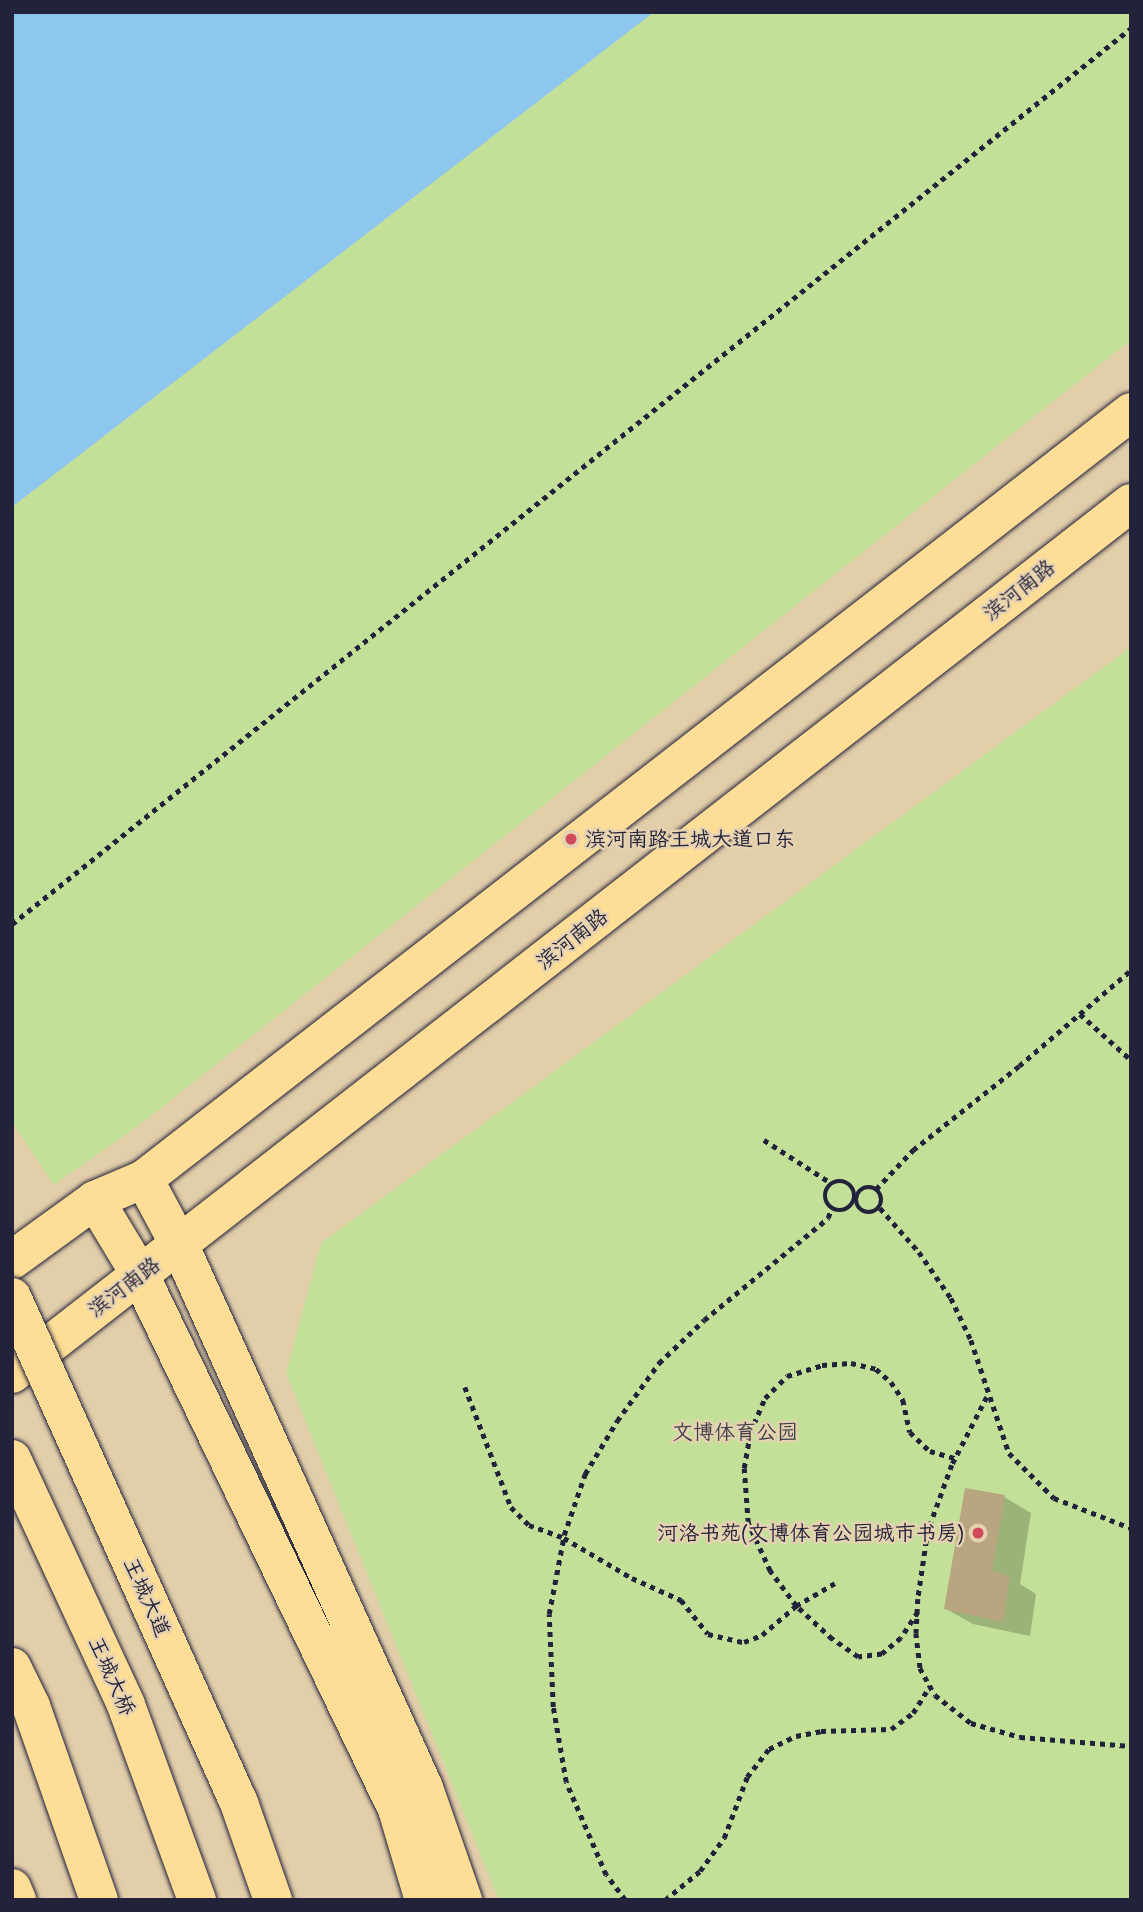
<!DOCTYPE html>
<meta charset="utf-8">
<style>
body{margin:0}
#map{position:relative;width:1143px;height:1912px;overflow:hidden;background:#e3ceaa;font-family:Delius,"LXGW WenKai TC",sans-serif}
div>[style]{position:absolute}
.green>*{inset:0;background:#c2e098}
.water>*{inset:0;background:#8ec7ed}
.shadow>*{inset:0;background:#0003}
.building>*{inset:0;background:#b9a580}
.path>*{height:4.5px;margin-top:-2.25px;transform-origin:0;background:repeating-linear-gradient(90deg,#22223b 0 5px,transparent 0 10px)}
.path>.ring{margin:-2.25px;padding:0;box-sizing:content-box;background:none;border:4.5px solid #22223b;border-radius:50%}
.roads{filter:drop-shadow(0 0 2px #22223b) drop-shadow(0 0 2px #22223b)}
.primary>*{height:38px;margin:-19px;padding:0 19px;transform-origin:19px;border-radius:19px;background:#fedd96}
.highway>*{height:38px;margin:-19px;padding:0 19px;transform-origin:19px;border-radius:19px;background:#fedd96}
.bridges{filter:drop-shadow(0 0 2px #22223b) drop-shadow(0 0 2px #22223b)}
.primary-bridge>*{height:38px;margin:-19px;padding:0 19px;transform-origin:19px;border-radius:19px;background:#fedd96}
.dots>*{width:19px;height:19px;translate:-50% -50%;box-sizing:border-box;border:4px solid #e6d2b1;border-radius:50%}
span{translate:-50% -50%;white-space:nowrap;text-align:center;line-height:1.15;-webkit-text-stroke:5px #e6d2b1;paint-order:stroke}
.street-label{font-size:21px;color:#22223b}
.poi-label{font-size:21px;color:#22223b}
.left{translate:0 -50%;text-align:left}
.right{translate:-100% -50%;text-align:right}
.park-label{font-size:21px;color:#3a3e49}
.frame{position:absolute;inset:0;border:14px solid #22223b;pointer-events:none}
</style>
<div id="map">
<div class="green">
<div style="clip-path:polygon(654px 12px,1131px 12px,1131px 340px,146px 1120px,54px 1185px,12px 1122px,12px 507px)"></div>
<div style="clip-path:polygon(1131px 647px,1131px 1900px,499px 1900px,286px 1373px,321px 1243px)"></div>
</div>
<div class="water">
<div style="clip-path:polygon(12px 12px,654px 12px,12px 507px)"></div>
</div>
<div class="shadow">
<div style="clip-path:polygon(1004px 1497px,1031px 1513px,1020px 1584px,1036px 1594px,1030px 1636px,973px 1624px,946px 1609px)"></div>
</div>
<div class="building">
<div style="clip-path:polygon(965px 1488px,1005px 1495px,992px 1571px,1010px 1576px,1003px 1622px,944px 1609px)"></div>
</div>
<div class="path">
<div style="left:12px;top:924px;width:1434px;rotate:-38.68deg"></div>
<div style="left:1080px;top:1014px;width:69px;rotate:42deg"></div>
<div style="left:764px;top:1140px;width:80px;rotate:32.7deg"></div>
<div class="ring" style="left:825px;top:1181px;width:25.5px;height:25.5px"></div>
<div class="ring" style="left:856px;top:1187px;width:21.5px;height:21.5px"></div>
<div style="left:876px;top:1189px;width:54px;rotate:-46.5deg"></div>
<div style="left:913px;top:1150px;width:135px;rotate:-38.4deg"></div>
<div style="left:1019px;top:1066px;width:148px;rotate:-40.6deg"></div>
<div style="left:880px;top:1208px;width:59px;rotate:48.4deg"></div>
<div style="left:919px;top:1252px;width:56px;rotate:55.2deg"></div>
<div style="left:951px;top:1298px;width:47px;rotate:64.5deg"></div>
<div style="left:971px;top:1340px;width:119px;rotate:71.4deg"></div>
<div style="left:1009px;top:1453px;width:64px;rotate:45deg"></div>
<div style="left:1054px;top:1498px;width:83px;rotate:21.3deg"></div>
<div style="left:465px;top:1387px;width:129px;rotate:69deg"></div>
<div style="left:511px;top:1507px;width:25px;rotate:45deg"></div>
<div style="left:529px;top:1525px;width:37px;rotate:20deg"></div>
<div style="left:564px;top:1538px;width:79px;rotate:30.5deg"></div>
<div style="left:632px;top:1578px;width:54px;rotate:24.2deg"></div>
<div style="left:681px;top:1600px;width:43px;rotate:51.5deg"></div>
<div style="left:708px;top:1634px;width:37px;rotate:13deg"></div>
<div style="left:744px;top:1642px;width:19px;rotate:-21deg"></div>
<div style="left:762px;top:1635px;width:45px;rotate:-40.5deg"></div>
<div style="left:796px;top:1606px;width:45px;rotate:-30.5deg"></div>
<div style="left:987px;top:1397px;width:76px;rotate:117.2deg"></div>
<div style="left:952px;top:1465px;width:70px;rotate:110deg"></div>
<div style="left:928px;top:1531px;width:69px;rotate:98.4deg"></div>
<div style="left:918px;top:1599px;width:34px;rotate:93deg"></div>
<div style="left:916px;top:1633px;width:35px;rotate:83deg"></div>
<div style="left:920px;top:1668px;width:31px;rotate:61deg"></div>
<div style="left:935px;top:1695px;width:46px;rotate:37.9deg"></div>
<div style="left:971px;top:1723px;width:51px;rotate:15.9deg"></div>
<div style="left:1020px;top:1737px;width:111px;rotate:4.6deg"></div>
<div style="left:918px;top:1612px;width:31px;rotate:123deg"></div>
<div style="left:901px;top:1638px;width:25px;rotate:140deg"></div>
<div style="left:882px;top:1654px;width:24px;rotate:173deg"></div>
<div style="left:858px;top:1657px;width:32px;rotate:-145deg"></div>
<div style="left:832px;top:1639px;width:49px;rotate:-137.5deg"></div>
<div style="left:796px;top:1606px;width:44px;rotate:-126.6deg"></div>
<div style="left:770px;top:1571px;width:53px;rotate:-114.6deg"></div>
<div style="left:748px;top:1523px;width:55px;rotate:-94.2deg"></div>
<div style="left:744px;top:1468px;width:36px;rotate:-80deg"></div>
<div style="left:750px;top:1433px;width:38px;rotate:-67deg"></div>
<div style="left:765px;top:1398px;width:31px;rotate:-45deg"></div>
<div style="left:787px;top:1376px;width:37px;rotate:-17deg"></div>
<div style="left:822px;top:1365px;width:29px;rotate:-4deg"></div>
<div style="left:851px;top:1363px;width:26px;rotate:13deg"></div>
<div style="left:876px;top:1369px;width:20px;rotate:41deg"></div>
<div style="left:891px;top:1382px;width:22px;rotate:56deg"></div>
<div style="left:903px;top:1400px;width:33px;rotate:78deg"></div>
<div style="left:910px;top:1432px;width:28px;rotate:44deg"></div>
<div style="left:930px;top:1451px;width:26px;rotate:16deg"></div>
<div style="left:625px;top:1900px;width:31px;rotate:-127deg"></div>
<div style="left:606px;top:1875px;width:101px;rotate:-113.3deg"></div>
<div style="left:566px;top:1782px;width:76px;rotate:-99.8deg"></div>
<div style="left:553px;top:1707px;width:93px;rotate:-92.5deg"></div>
<div style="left:549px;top:1614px;width:80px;rotate:-79.2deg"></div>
<div style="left:564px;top:1535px;width:65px;rotate:-71deg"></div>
<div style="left:585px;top:1474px;width:62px;rotate:-58.9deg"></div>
<div style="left:617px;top:1421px;width:72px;rotate:-54.1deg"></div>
<div style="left:659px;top:1363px;width:62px;rotate:-43.7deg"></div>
<div style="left:704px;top:1320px;width:161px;rotate:-39.4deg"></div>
<div style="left:828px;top:1218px;width:9px;rotate:-72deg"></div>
<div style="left:665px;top:1900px;width:45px;rotate:-39.6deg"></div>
<div style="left:700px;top:1871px;width:41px;rotate:-54deg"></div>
<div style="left:724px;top:1838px;width:65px;rotate:-69.3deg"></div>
<div style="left:747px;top:1777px;width:36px;rotate:-52deg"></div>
<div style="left:769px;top:1749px;width:30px;rotate:-26deg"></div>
<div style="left:796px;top:1736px;width:25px;rotate:-11deg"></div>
<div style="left:821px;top:1731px;width:70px;rotate:-1.6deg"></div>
<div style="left:891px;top:1729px;width:27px;rotate:-36deg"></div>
<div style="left:913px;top:1713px;width:32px;rotate:-58deg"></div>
</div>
<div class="roads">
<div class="primary">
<div style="left:144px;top:1179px;width:76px;rotate:61.8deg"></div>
<div style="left:180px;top:1246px;width:594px;rotate:65.76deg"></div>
<div style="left:424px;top:1788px;width:119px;rotate:70.8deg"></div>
<div style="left:95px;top:1200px;width:85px;rotate:58.9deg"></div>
<div style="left:139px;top:1273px;width:595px;rotate:64.3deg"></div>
<div style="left:397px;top:1809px;width:95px;rotate:73.5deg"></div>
<div style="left:12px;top:1260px;width:102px;rotate:-35.9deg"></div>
<div style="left:95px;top:1200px;width:53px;rotate:-23.2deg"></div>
<div style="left:144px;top:1179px;width:1250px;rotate:-37.85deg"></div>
<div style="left:12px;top:1374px;width:1418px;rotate:-37.9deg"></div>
<div style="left:12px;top:1888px;width:13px;rotate:67deg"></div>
</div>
<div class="highway">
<div style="left:12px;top:1459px;width:271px;rotate:65.1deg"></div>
<div style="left:126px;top:1705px;width:208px;rotate:70deg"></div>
<div style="left:12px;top:1667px;width:43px;rotate:64deg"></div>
<div style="left:31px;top:1706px;width:206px;rotate:70.7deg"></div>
</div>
</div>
<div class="bridges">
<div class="primary-bridge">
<div style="left:12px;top:1297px;width:555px;rotate:65.84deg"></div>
<div style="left:239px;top:1803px;width:103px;rotate:70.7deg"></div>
</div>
</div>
<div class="dots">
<div style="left:571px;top:839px;background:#d1495b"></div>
<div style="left:978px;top:1533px;background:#d1495b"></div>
</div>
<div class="street-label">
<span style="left:1019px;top:590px;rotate:-38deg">滨河南路</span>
<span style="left:572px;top:939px;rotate:-38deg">滨河南路</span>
<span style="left:124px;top:1287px;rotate:-37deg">滨河南路</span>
<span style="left:147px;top:1597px;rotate:66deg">王城大道</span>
<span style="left:112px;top:1676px;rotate:66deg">王城大桥</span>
</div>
<div class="poi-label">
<span class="left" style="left:585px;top:839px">滨河南路王城大道口东</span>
<span class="right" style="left:964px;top:1533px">河洛书苑(文博体育公园城市书房)</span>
</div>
<div class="park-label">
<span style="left:735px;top:1432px">文博体育公园</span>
</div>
<div class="frame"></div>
</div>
